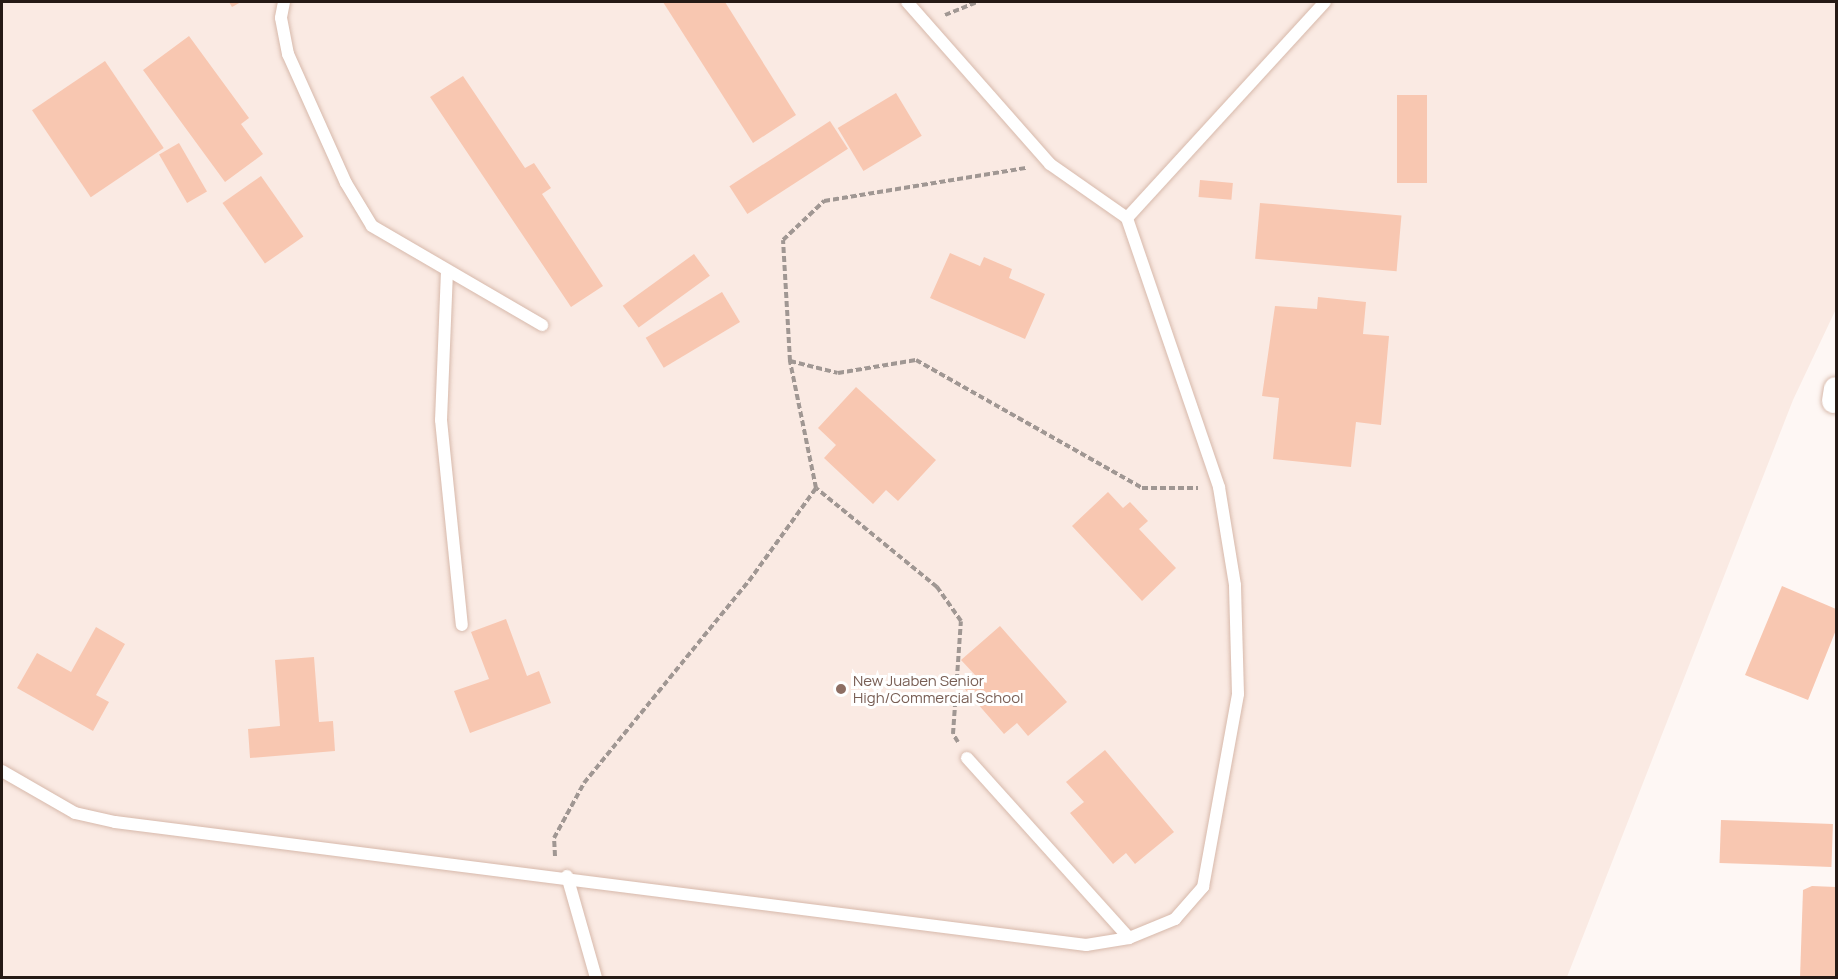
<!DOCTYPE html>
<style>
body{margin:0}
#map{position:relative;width:1838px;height:979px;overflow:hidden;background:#fef7f4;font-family:Manrope,sans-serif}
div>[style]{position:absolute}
.built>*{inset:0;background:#faeae3}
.building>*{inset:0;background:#f8c7b1;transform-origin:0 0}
.path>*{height:4px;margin-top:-2px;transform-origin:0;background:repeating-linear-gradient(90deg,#a09793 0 6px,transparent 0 9px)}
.roads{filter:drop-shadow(0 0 2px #d7b9ab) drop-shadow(0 0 2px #d7b9ab)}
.lane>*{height:12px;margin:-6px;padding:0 6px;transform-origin:6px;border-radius:6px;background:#fff}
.street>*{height:24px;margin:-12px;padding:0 12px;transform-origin:12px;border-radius:12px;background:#fff}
.dots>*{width:16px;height:16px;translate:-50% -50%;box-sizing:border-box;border:3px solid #fff;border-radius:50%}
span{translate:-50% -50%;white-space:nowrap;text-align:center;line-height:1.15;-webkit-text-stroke:6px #fff;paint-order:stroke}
.education-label{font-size:15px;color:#785e54}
.left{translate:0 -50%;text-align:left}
.frame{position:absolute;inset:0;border:3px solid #251a15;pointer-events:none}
</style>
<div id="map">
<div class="built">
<div style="clip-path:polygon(2px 2px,1836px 2px,1836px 309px,1793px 400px,1567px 977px,2px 978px)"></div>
</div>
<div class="building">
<div style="clip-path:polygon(229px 2px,241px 2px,232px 7px)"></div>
<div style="clip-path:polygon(663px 2px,725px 2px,796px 115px,753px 143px)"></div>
<div style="clip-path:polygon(189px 36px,249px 118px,241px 124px,263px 154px,225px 182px,143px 70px)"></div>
<div style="left:105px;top:61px;width:105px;height:88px;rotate:56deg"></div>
<div style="clip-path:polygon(463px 76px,525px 168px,534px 163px,551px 188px,542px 194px,603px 286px,571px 307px,430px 97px)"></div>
<div style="left:896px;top:93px;width:50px;height:68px;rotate:59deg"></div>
<div style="left:1397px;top:95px;width:30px;height:88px"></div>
<div style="left:830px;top:121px;width:33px;height:120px;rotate:57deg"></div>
<div style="left:179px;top:143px;width:56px;height:23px;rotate:60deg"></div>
<div style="left:261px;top:176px;width:74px;height:47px;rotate:55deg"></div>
<div style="left:1200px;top:180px;width:33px;height:17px;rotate:5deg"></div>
<div style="left:1260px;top:203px;width:142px;height:56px;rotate:5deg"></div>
<div style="clip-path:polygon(950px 253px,980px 266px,984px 257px,1012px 269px,1009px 278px,1045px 294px,1025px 339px,930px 298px)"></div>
<div style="left:694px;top:254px;width:27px;height:88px;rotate:54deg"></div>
<div style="left:722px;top:292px;width:35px;height:89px;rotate:59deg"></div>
<div style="clip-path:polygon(1318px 297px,1366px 302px,1363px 334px,1389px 336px,1381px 425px,1356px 422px,1351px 467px,1273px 459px,1279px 398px,1262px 396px,1275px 306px,1317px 309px)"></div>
<div style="clip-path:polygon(856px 387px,936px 460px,898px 501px,886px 490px,873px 504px,824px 458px,836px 445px,818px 428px)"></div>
<div style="clip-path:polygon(1108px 492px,1123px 508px,1130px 502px,1148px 521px,1139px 529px,1176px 568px,1142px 601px,1072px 526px)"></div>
<div style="clip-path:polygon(1782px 586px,1836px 609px,1836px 630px,1808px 700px,1745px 675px)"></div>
<div style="clip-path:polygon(506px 619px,527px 676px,539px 671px,551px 703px,470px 733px,454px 691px,489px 679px,471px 632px)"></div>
<div style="clip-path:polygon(1000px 626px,1067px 702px,1028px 736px,1017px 723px,1004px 734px,963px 687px,976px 676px,961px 660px)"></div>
<div style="clip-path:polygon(96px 627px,125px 644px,96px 695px,109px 702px,93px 731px,17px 688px,37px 653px,71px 672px)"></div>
<div style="clip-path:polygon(314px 657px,319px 722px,333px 721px,335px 751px,250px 758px,248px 729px,280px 726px,275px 660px)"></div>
<div style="clip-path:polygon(1105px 750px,1174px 832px,1135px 864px,1126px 853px,1113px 864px,1070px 813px,1084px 802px,1066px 782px)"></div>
<div style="left:1721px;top:820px;width:112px;height:43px;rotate:2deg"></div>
<div style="clip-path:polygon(1812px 886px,1836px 887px,1836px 978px,1800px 978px,1803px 890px)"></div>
</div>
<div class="path">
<div style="left:945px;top:15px;width:35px;rotate:-22deg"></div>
<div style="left:790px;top:361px;width:49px;rotate:14deg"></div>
<div style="left:838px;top:373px;width:79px;rotate:-9.5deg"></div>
<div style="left:916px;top:360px;width:260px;rotate:29.5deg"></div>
<div style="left:1142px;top:488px;width:56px"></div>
<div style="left:958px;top:742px;width:9px;rotate:-122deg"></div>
<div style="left:953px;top:734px;width:113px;rotate:-86deg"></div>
<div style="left:961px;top:621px;width:42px;rotate:-125.2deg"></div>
<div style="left:937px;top:587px;width:156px;rotate:-140.7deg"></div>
<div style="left:816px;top:488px;width:130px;rotate:-101.6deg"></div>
<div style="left:790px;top:361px;width:121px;rotate:-93.3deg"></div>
<div style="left:783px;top:240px;width:57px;rotate:-43.6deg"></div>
<div style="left:824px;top:201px;width:205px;rotate:-9.3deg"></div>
<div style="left:555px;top:856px;width:18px;rotate:-93deg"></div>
<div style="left:554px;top:838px;width:63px;rotate:-61.4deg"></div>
<div style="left:584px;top:783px;width:261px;rotate:-50.8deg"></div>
<div style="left:749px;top:581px;width:115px;rotate:-54.2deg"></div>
</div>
<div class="roads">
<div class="lane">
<div style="left:284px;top:2px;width:16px;rotate:101deg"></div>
<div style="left:281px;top:18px;width:37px;rotate:79deg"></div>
<div style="left:288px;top:54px;width:141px;rotate:65.8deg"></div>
<div style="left:346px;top:183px;width:50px;rotate:58.8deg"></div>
<div style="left:372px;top:226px;width:197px;rotate:30.2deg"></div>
<div style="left:1127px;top:218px;width:293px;rotate:-47.5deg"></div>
<div style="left:447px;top:271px;width:149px;rotate:92.3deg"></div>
<div style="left:441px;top:420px;width:206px;rotate:84.2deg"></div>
<div style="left:967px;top:758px;width:242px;rotate:48deg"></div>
<div style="left:2px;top:771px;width:84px;rotate:29.9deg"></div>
<div style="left:75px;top:813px;width:41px;rotate:12.7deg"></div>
<div style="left:115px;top:822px;width:979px;rotate:7.22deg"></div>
<div style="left:1086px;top:945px;width:44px;rotate:-9.2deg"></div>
<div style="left:1129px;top:938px;width:50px;rotate:-22.4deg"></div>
<div style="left:1175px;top:919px;width:43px;rotate:-48.8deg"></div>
<div style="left:1203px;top:887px;width:196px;rotate:-79.7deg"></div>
<div style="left:1238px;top:694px;width:109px;rotate:-91.6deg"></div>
<div style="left:1235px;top:585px;width:99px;rotate:-99.3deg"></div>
<div style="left:1219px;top:487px;width:284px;rotate:-108.9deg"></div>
<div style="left:1127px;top:218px;width:94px;rotate:-145deg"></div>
<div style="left:1050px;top:164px;width:216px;rotate:-131.4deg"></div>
<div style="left:567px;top:876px;width:106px;rotate:74.1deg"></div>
</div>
<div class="street">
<div style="left:1834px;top:401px;width:12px;rotate:-81deg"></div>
</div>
</div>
<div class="dots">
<div style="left:841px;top:689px;background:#8d6e63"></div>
</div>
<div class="education-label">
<span class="left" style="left:853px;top:689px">New Juaben Senior<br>High/Commercial School</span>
</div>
<div class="frame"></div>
</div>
